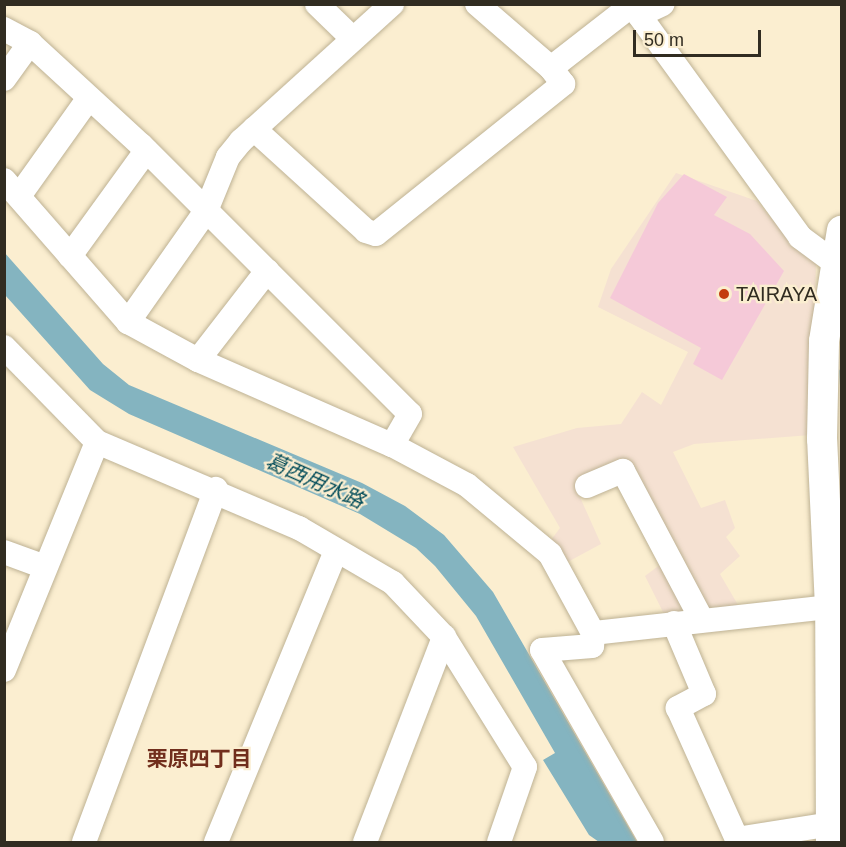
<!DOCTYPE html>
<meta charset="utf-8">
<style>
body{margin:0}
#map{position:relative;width:846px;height:847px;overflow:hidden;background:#fbeed0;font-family:Helvetica,"Noto Sans JP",sans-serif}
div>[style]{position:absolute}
.commercial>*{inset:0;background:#f5e1d2}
.water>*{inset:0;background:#84b4c0}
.stream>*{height:5px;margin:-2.5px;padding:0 2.5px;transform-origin:2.5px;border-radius:2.5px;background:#84b4c0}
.building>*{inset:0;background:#f5c9d8}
.roads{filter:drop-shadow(0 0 2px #beb294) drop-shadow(0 0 2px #beb294)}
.minor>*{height:24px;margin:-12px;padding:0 12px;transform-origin:12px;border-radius:12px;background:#fff}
.major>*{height:30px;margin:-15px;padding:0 15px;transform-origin:15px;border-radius:15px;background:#fff}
.dots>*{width:16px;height:16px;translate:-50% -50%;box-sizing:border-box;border:3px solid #fbeed0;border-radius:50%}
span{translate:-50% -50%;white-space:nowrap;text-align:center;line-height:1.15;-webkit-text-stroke:4.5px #fbeed0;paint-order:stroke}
.poi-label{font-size:20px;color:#312c21}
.left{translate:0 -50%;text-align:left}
.water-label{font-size:21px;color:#044d5a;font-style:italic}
.neighbourhood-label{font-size:21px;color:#712e1c;font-weight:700}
.frame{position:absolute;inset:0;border:6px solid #312c21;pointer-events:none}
.scale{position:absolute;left:633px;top:30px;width:128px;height:27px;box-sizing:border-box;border:3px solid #312c21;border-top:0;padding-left:8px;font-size:18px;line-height:21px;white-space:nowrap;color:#312c21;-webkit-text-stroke:4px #fbeed0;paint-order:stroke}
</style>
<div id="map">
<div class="commercial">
<div style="clip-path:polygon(676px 173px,757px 201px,793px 245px,816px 264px,811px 435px,694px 444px,673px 452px,701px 508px,725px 500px,735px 528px,726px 537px,740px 556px,720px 574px,738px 605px,666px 618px,645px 576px,669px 558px,630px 466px,575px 486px,601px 544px,562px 565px,548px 544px,560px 528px,513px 447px,577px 428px,621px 424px,642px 392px,661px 405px,688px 352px,598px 307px,611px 269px)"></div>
</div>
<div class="water">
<div style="clip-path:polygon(4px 252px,103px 364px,129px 385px,362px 483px,405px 506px,444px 535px,493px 592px,637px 842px,599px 842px,589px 835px,543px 760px,555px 753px,476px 616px,435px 566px,416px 548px,360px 514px,129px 414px,90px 390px,5px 295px)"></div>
</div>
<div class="stream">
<div style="left:841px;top:371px;width:13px;rotate:86deg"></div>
</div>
<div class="building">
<div style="clip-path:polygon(684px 174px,727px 197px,714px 215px,750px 234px,784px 271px,722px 380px,693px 364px,701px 348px,610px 298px,658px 203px)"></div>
</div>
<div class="roads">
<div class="minor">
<div style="left:317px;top:4px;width:50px;rotate:44.2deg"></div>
<div style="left:477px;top:4px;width:98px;rotate:40.9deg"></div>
<div style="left:551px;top:68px;width:103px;rotate:-37.9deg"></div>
<div style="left:631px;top:4px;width:288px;rotate:54deg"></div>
<div style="left:800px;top:237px;width:44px;rotate:36.6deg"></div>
<div style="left:639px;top:15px;width:26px;rotate:-25deg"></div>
<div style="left:4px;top:29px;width:30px;rotate:28deg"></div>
<div style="left:30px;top:43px;width:151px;rotate:42.6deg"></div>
<div style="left:141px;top:145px;width:380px;rotate:45deg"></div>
<div style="left:410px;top:414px;width:36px;rotate:120deg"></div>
<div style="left:4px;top:79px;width:44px;rotate:-54.2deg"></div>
<div style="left:254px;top:129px;width:151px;rotate:42.3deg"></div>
<div style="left:366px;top:231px;width:10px;rotate:17deg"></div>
<div style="left:376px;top:234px;width:240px;rotate:-38.7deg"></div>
<div style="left:563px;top:84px;width:20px;rotate:-127deg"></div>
<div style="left:4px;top:180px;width:189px;rotate:48.9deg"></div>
<div style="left:128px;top:322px;width:80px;rotate:28.5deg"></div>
<div style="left:198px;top:360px;width:212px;rotate:23.7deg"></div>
<div style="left:392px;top:445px;width:85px;rotate:28.1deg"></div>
<div style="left:467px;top:485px;width:108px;rotate:39.7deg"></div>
<div style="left:550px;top:554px;width:90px;rotate:61.4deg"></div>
<div style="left:593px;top:633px;width:13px;rotate:94deg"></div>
<div style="left:592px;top:646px;width:50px;rotate:175.4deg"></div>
<div style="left:542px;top:650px;width:221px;rotate:60.2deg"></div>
<div style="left:19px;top:196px;width:120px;rotate:-54.5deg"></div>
<div style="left:70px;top:256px;width:130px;rotate:-54.1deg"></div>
<div style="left:128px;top:322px;width:136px;rotate:-54.9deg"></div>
<div style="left:206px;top:211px;width:58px;rotate:-67.8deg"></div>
<div style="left:228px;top:157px;width:21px;rotate:-51deg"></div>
<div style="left:241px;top:141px;width:204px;rotate:-42.2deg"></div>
<div style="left:4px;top:347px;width:133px;rotate:45.6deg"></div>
<div style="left:97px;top:442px;width:220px;rotate:23.1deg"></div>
<div style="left:299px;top:528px;width:109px;rotate:30.3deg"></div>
<div style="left:393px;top:583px;width:74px;rotate:46.6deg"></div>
<div style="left:444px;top:637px;width:153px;rotate:58.1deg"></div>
<div style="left:525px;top:767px;width:79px;rotate:109.1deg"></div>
<div style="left:198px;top:360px;width:113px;rotate:-52.2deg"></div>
<div style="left:587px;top:486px;width:39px;rotate:-23deg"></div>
<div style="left:623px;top:471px;width:169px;rotate:62.1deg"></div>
<div style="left:4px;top:552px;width:44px;rotate:20.1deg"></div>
<div style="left:674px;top:623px;width:77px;rotate:67.1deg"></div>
<div style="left:704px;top:694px;width:30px;rotate:152deg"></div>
<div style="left:678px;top:708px;width:144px;rotate:65.8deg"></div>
<div style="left:737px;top:839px;width:96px;rotate:-9deg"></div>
<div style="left:593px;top:633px;width:238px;rotate:-6.3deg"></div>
<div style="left:4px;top:670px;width:246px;rotate:-67.8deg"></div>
<div style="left:84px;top:842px;width:377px;rotate:-69.5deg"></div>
<div style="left:216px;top:842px;width:315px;rotate:-67.6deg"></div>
<div style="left:365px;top:842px;width:220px;rotate:-68.9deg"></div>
</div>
<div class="major">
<div style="left:831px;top:842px;width:235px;rotate:-90.2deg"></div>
<div style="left:830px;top:607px;width:168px;rotate:-92.7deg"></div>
<div style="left:822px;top:439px;width:98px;rotate:-88.8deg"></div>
<div style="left:824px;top:341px;width:112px;rotate:-80.8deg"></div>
</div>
</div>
<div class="dots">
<div style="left:724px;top:294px;background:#c33b0e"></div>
</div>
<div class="poi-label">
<span class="left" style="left:736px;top:294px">TAIRAYA</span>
</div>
<div class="water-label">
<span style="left:315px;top:481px;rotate:24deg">葛西用水路</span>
</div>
<div class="neighbourhood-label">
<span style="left:199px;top:759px">栗原四丁目</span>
</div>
<div class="frame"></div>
<div class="scale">50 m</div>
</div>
